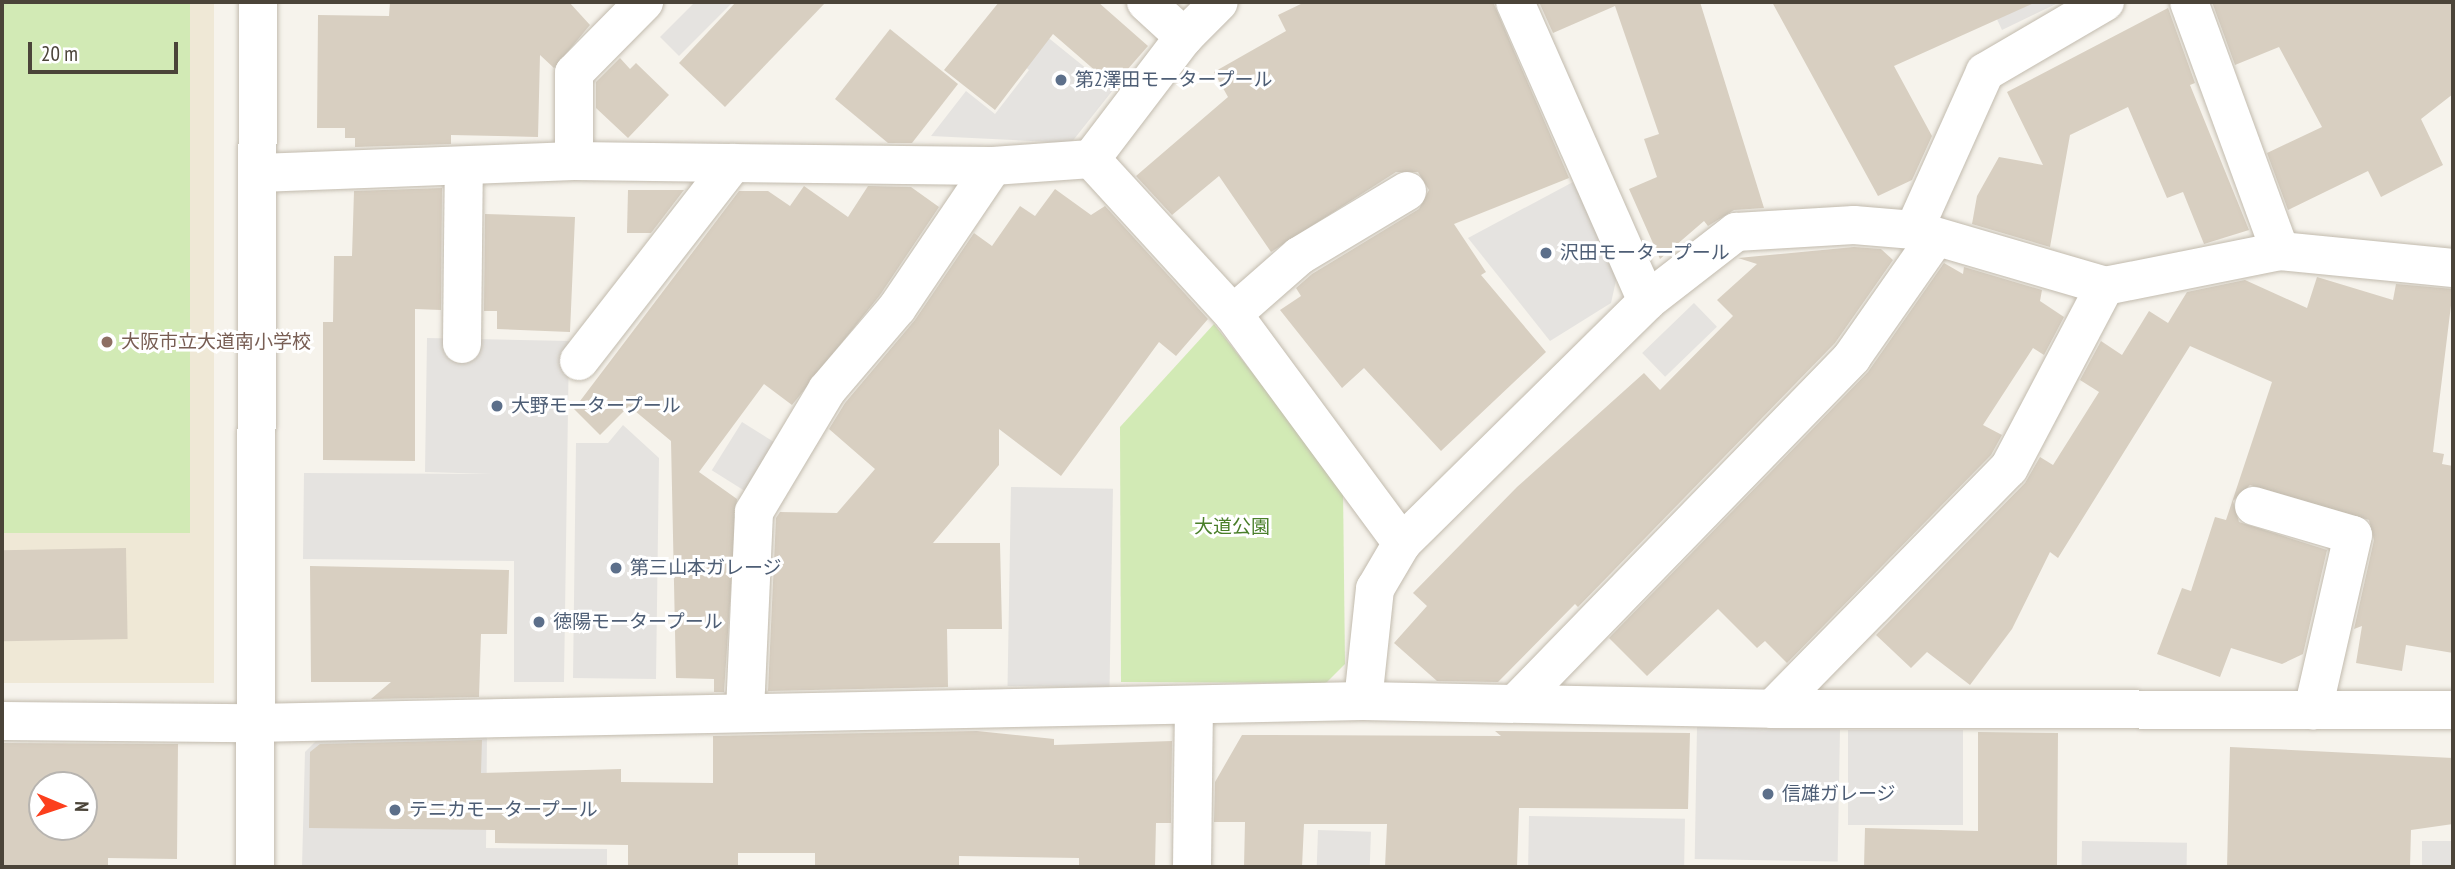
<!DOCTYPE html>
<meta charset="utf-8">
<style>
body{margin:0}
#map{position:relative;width:2455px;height:869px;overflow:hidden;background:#f6f3ec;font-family:"PT Sans Narrow","Noto Sans JP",sans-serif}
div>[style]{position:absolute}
.education>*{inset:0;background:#efe8d6;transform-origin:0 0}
.green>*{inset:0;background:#d2eab5;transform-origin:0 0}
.parking>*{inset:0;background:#e5e3e0;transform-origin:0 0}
.building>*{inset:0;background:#d8cfc1;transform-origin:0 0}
.roads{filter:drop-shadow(0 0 2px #c2bbae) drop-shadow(0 0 2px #c2bbae)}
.minor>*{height:38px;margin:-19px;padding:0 19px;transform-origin:19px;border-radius:19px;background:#fff}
.dots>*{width:19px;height:19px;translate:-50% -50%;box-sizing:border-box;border:4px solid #fff;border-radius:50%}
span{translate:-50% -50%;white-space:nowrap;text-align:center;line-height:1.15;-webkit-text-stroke:6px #fff;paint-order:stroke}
.service-label{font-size:19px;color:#4e5e75}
.left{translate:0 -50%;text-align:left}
.education-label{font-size:19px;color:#785e54}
.park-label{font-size:19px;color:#4a7f2a}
.frame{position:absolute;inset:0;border:4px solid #4b4439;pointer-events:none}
.north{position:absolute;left:28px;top:771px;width:70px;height:70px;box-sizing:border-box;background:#fff;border:2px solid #b7b4b0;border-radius:50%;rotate:92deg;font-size:19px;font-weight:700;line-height:28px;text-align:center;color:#4b4439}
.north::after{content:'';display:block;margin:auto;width:24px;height:32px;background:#fc3f1d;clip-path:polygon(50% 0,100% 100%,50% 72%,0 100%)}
.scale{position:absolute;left:28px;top:42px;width:150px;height:32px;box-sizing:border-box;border:4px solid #4b4439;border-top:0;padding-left:9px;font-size:21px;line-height:24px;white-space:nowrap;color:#4b4439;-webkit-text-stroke:5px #fff;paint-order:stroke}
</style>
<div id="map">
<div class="education">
<div style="left:2px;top:2px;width:212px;height:681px"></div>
</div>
<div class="green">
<div style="left:2px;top:2px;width:188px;height:531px"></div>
<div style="clip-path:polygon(1214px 324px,1343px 488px,1345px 664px,1326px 683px,1121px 682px,1120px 427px)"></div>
</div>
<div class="parking">
<div style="clip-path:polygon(695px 2px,733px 2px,679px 56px,660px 37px)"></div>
<div style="clip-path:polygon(1989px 2px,2060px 2px,2002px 30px)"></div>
<div style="clip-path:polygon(1035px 27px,1113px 90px,1071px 143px,931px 136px,966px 91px,995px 114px,1029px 70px,1012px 56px)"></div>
<div style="clip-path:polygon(1573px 182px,1619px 267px,1611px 303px,1550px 341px,1468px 238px)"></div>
<div style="left:1694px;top:303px;width:33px;height:72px;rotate:46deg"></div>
<div style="clip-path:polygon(427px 338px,569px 341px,564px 682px,514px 682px,514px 561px,303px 559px,304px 473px,492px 474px,425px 472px)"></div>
<div style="left:742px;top:422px;width:39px;height:57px;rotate:32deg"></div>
<div style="clip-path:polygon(623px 425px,659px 458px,656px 679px,573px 678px,576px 443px,608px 443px)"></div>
<div style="left:1011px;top:487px;width:102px;height:199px;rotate:1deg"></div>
<div style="left:1697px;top:727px;width:143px;height:132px;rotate:1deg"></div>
<div style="left:1848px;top:730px;width:115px;height:95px"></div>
<div style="clip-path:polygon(324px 733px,487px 736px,486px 848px,607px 849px,607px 867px,302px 867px,305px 752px)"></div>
<div style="left:1529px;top:816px;width:156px;height:51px;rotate:1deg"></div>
<div style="left:1318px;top:830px;width:53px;height:37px;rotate:2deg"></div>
<div style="left:2082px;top:841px;width:105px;height:26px;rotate:1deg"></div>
<div style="left:2422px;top:841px;width:31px;height:26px"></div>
</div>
<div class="building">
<div style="clip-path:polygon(390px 2px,569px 2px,590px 25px,554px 68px,540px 55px,538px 137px,451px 135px,451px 144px,355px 147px,355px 138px,345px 138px,345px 128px,317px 128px,318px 15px,389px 16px)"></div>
<div style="clip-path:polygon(736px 2px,826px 2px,725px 107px,679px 63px)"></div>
<div style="clip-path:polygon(999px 2px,1098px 2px,1148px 46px,1113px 86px,1053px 34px,995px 110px,944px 70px)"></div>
<div style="clip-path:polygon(1305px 2px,1493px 2px,1569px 178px,1454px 224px,1486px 272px,1481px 275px,1546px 352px,1441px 451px,1364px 368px,1342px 388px,1280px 310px,1301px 296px,1296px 288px,1312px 274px,1419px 209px,1429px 190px,1418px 172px,1396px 172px,1271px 252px,1219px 176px,1172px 215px,1136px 176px,1228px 97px,1214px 72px,1286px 31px,1278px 15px)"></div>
<div style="clip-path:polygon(1539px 2px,1700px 2px,1764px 208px,1734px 210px,1708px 226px,1704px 221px,1660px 259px,1629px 189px,1657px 177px,1644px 139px,1659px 134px,1615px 6px,1553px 33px)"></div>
<div style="clip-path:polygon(1772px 2px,2036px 2px,1894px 66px,1932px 136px,1912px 180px,1878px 196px)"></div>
<div style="clip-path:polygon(2212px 2px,2453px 2px,2453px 94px,2421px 119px,2443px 165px,2381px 197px,2368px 171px,2288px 210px,2267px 153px,2322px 127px,2279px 47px,2235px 65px)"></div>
<div style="clip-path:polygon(2168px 8px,2195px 83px,2190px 85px,2249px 230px,2204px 244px,2183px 192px,2167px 198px,2128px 107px,2070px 135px,2050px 247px,1972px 224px,1977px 196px,1999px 157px,2043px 165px,2007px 92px)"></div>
<div style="clip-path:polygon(890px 29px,958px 84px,912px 143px,888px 143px,835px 99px)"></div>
<div style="clip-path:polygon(620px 58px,630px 69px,636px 63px,669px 95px,628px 138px,596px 108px,596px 82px)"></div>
<div style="clip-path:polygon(804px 186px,848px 217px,868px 186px,911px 187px,939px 207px,880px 295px,792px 405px,764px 384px,699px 472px,737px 499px,724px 692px,714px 692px,714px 679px,676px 678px,671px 441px,629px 406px,600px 435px,574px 409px,739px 191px,768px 191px,790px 206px)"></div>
<div style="clip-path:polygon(442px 188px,441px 310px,415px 309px,415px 461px,323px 460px,323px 322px,333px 322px,334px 256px,352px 256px,354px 191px)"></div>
<div style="clip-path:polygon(1055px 189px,1091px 215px,1105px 206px,1208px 319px,1176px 356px,1159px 342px,1061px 476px,999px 429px,999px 465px,933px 543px,1000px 543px,1002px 629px,947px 629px,948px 687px,768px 691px,776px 518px,780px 512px,837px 513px,875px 469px,829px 429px,845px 403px,915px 320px,974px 233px,992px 246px,1020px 206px,1035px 216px)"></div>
<div style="clip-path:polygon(628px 190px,684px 190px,651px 233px,627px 233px)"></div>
<div style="clip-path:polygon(485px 214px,575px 217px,570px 332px,497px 329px,497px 311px,484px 311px)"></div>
<div style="clip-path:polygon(1854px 247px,1881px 249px,1893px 260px,1835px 343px,1578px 607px,1575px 604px,1498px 682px,1437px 681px,1394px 643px,1427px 606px,1413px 593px,1517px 487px,1644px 373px,1660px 390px,1733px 316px,1717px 300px,1757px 264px,1738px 258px)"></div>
<div style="clip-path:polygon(1944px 263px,1963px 274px,1964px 267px,2042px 290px,2040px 301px,2064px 317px,2044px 355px,2033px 348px,1983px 425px,2002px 435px,1991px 455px,1787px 663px,1765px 641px,1757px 648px,1718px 609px,1647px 676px,1609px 638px,1868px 372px)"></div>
<div style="clip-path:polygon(2317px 277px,2393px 300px,2396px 284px,2453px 289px,2433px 452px,2444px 454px,2442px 464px,2453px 466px,2453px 653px,2406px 645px,2402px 671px,2356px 663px,2362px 626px,2354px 629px,2374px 540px,2369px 520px,2250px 485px,2233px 501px,2239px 522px,2327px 550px,2303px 654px,2282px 664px,2231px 648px,2220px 677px,2157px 654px,2182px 588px,2191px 591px,2215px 517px,2226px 520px,2272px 382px,2190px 346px,2058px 558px,2050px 552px,2012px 629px,1970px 685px,1927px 652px,1911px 668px,1876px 635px,2025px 483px,2040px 457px,2053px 465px,2099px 392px,2080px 380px,2101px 341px,2122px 355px,2149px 311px,2168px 323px,2187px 292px,2245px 280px,2307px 308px)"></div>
<div style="left:126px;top:548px;width:91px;height:124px;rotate:89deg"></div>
<div style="clip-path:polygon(310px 566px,509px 570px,507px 634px,481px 634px,479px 697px,371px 699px,391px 682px,311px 682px)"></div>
<div style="clip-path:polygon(977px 731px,1054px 739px,1054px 745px,1172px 741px,1171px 823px,1156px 823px,1155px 867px,1079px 867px,1079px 858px,959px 856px,959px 867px,815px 867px,815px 853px,738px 853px,738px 867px,628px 867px,628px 845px,495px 843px,495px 830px,309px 828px,310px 752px,320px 744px,482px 740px,481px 773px,621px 769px,621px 782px,713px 783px,713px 736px)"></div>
<div style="clip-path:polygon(1495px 731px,1690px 733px,1688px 809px,1519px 808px,1517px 867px,1385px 867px,1387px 824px,1304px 824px,1302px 867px,1244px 867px,1245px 822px,1214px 822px,1215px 782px,1242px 735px,1501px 736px)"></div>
<div style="clip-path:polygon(1978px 732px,2058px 733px,2057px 867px,1864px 867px,1865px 828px,1978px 831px)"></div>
<div style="clip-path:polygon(evenodd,2px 743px,178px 744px,177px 859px,108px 858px,108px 867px,2px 867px,2px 743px,42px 785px,84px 785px,84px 827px,42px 827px,42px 785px)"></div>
<div style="clip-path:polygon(2230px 747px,2453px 758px,2453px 824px,2411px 830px,2410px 867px,2227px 867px)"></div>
</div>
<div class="roads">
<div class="minor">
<div style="left:1146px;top:2px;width:52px;rotate:42.6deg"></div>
<div style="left:1515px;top:2px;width:327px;rotate:66.2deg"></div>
<div style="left:2189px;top:2px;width:265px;rotate:69.9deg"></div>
<div style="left:1091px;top:159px;width:210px;rotate:47.5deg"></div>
<div style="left:1233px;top:314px;width:285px;rotate:53.6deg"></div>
<div style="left:574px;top:161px;width:88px;rotate:-90deg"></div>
<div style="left:574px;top:73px;width:100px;rotate:-45.4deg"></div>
<div style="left:259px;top:173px;width:315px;rotate:-2.2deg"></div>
<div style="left:574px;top:161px;width:419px;rotate:0.7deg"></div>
<div style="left:993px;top:166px;width:98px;rotate:-4.1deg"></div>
<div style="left:1091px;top:159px;width:153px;rotate:-52.7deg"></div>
<div style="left:1184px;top:37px;width:49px;rotate:-45deg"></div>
<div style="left:1914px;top:230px;width:173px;rotate:-65.8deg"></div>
<div style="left:1985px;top:72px;width:139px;rotate:-30.3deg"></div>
<div style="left:1233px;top:314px;width:88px;rotate:-41.3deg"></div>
<div style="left:1299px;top:256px;width:126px;rotate:-31deg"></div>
<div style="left:462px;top:344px;width:178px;rotate:-89.4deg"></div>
<div style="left:579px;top:361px;width:251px;rotate:-52.1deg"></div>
<div style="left:2254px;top:506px;width:103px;rotate:16.3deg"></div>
<div style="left:2353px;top:535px;width:180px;rotate:102.9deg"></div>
<div style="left:1363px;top:701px;width:113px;rotate:-83.9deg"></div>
<div style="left:1375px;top:589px;width:53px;rotate:-59.6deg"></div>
<div style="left:1402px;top:543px;width:344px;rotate:-44.6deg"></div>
<div style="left:1647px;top:301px;width:113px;rotate:-37.8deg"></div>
<div style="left:1736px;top:232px;width:118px;rotate:-3.4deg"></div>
<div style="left:1854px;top:225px;width:60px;rotate:4.8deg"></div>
<div style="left:1914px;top:230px;width:199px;rotate:16.3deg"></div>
<div style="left:2105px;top:286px;width:178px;rotate:-11.3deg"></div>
<div style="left:2280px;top:251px;width:174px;rotate:5.6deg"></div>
<div style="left:1516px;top:703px;width:482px;rotate:-45.8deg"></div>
<div style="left:1852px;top:357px;width:146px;rotate:-55deg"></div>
<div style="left:1772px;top:709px;width:338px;rotate:-45.5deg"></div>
<div style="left:2009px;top:468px;width:206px;rotate:-62.2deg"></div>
<div style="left:745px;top:711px;width:199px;rotate:-87.4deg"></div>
<div style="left:754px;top:512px;width:142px;rotate:-59.1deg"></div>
<div style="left:827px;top:390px;width:108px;rotate:-49.5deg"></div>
<div style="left:897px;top:308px;width:171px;rotate:-55.9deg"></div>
<div style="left:2px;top:721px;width:250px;rotate:0.5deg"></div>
<div style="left:252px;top:723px;width:1111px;rotate:-1.13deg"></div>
<div style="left:1363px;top:701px;width:409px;rotate:1.1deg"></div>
<div style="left:1772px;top:709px;width:681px;rotate:0.08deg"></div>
<div style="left:255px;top:867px;width:865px;rotate:-89.8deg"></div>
<div style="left:1192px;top:867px;width:159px;rotate:-89.3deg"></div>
</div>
</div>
<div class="dots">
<div style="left:1061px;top:80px;background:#5c6f8a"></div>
<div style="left:1546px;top:253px;background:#5c6f8a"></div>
<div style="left:107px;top:342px;background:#8d6e63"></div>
<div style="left:497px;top:406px;background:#5c6f8a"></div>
<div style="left:616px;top:568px;background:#5c6f8a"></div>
<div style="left:539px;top:622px;background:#5c6f8a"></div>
<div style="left:1768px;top:794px;background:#5c6f8a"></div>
<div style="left:395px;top:810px;background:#5c6f8a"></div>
</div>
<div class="service-label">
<span class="left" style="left:1075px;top:80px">第2澤田モータープール</span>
<span class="left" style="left:1560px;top:253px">沢田モータープール</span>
<span class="left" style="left:511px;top:406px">大野モータープール</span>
<span class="left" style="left:630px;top:568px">第三山本ガレージ</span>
<span class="left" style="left:553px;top:622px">徳陽モータープール</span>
<span class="left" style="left:1782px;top:794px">信雄ガレージ</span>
<span class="left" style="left:409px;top:810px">テニカモータープール</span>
</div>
<div class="education-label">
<span class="left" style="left:121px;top:342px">大阪市立大道南小学校</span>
</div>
<div class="park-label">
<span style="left:1232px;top:527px">大道公園</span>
</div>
<div class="frame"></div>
<div class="north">N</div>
<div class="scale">20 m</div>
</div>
